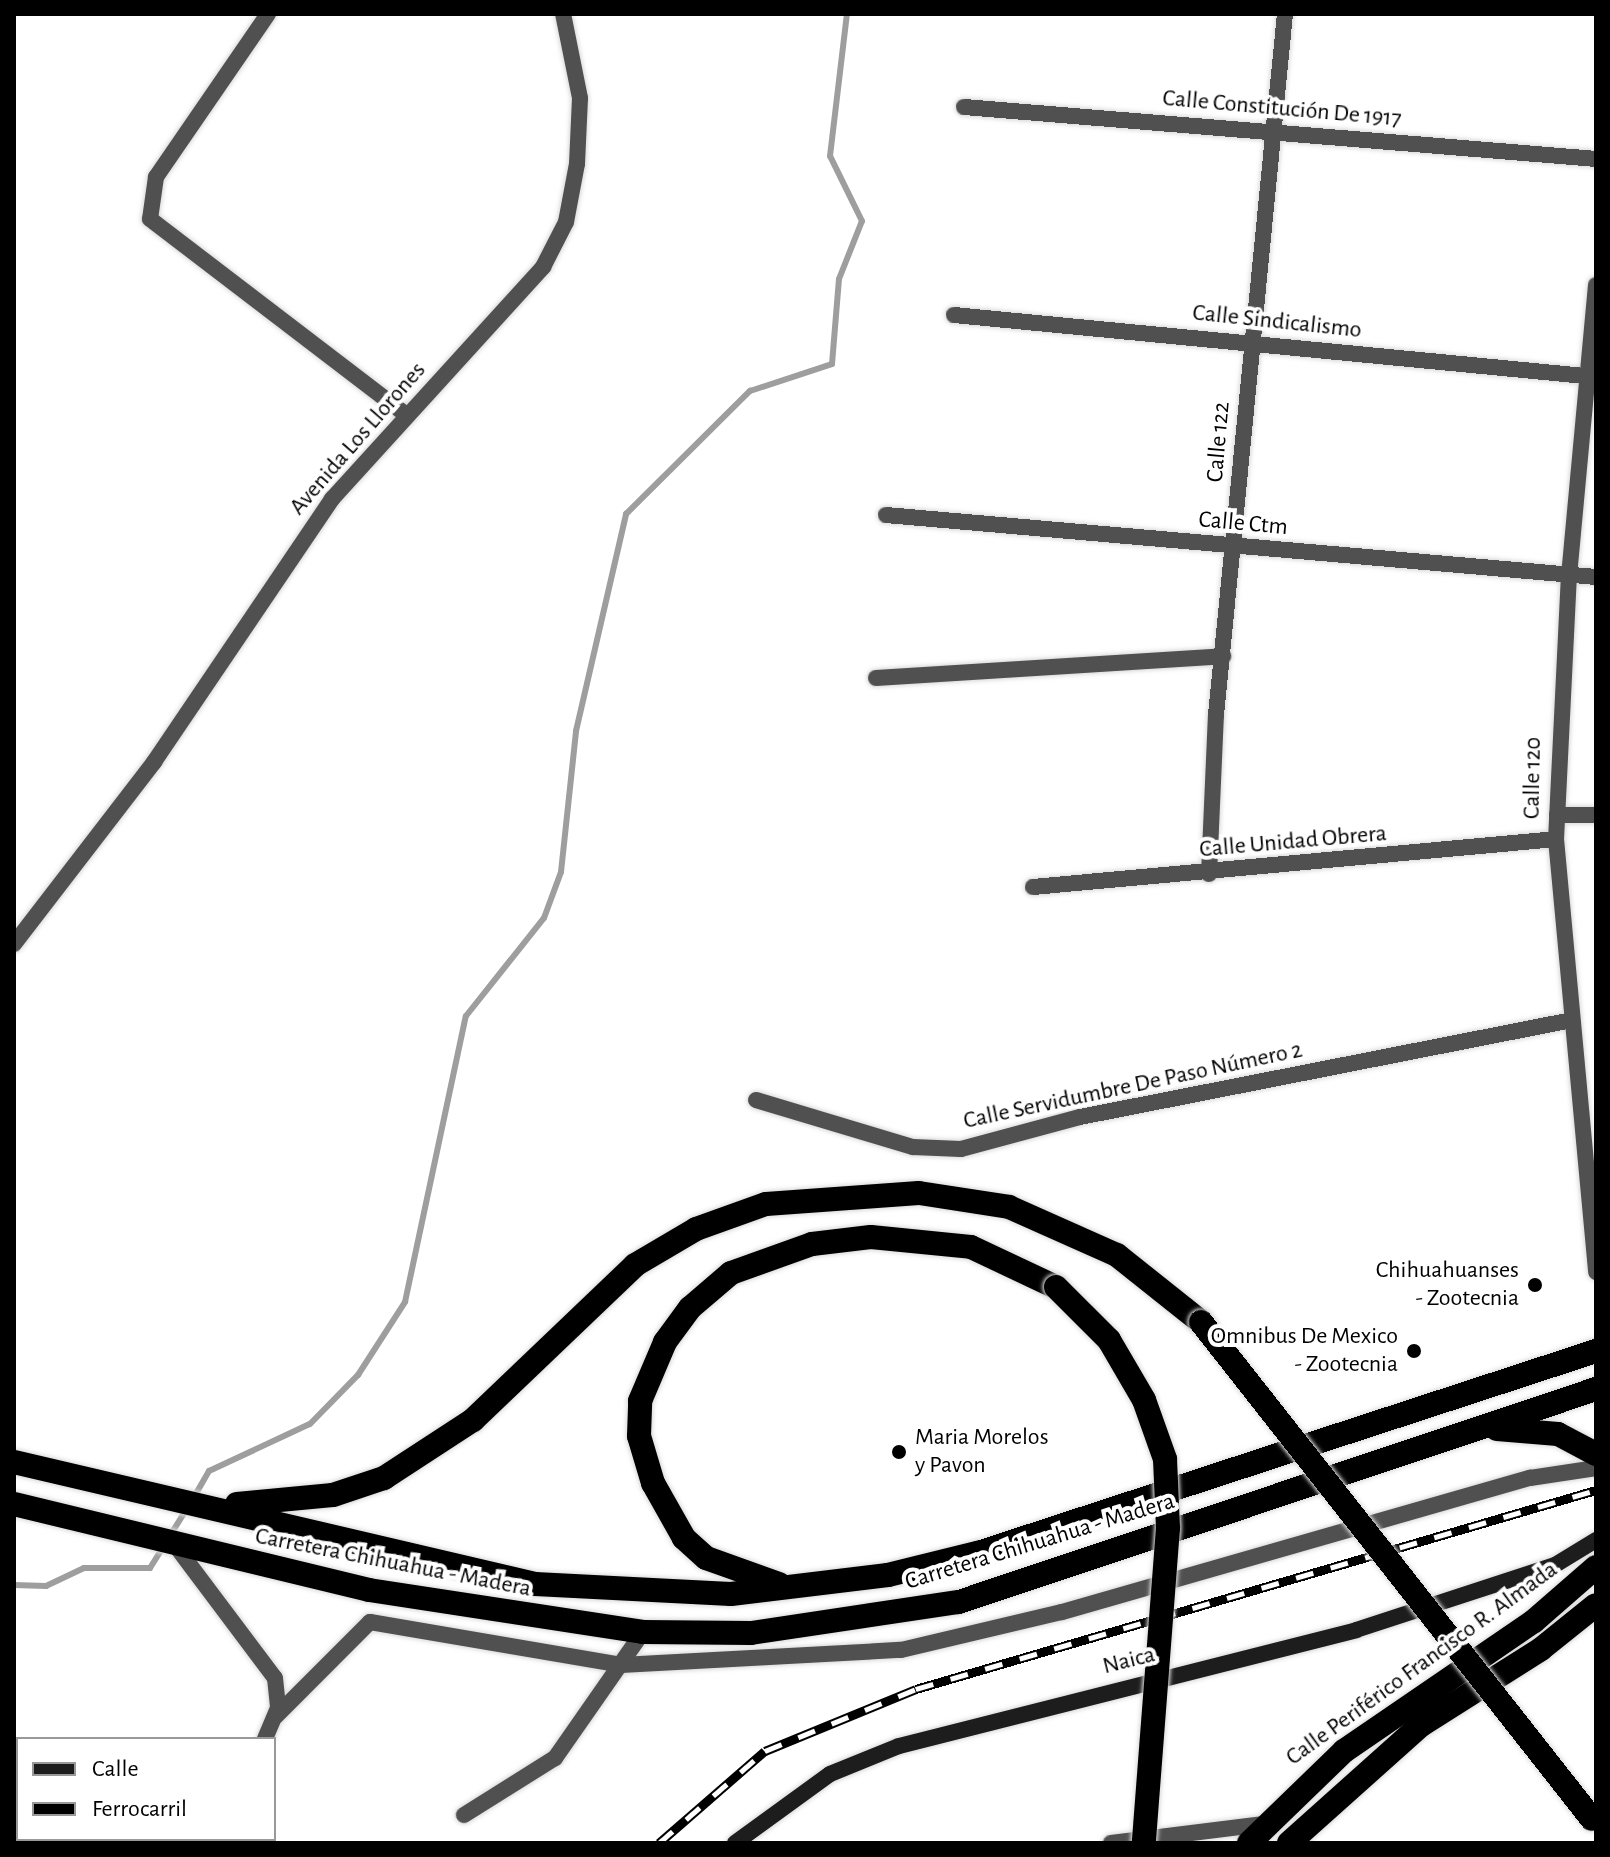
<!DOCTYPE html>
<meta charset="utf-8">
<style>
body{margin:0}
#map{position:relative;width:1610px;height:1857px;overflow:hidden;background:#fff;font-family:"Alegreya Sans",sans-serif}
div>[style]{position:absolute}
.stream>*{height:6px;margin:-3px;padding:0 3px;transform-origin:3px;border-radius:3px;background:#9e9e9e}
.roads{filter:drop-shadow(0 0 2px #dbdbdb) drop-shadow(0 0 2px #dbdbdb)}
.street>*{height:16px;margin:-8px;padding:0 8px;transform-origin:8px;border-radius:8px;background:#505050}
.secondary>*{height:16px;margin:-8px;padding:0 8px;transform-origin:8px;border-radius:8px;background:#1d1d1d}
.highway>*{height:24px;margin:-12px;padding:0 12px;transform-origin:12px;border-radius:12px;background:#000}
.rail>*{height:9px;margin-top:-4.5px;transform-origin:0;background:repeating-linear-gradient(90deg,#fff 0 18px,#000 0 36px);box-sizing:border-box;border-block:2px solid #000}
.bridges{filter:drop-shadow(0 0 2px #dbdbdb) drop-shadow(0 0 2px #dbdbdb)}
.highway-bridge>*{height:24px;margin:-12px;padding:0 12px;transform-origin:12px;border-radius:12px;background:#000}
.dots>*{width:22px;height:22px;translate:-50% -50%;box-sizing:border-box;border:4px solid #fff;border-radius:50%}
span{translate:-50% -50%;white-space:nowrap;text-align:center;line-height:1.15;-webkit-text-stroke:8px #fff;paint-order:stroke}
.street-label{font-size:24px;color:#000}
.poi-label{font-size:24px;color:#000}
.right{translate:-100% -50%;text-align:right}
.left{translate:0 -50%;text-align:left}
.frame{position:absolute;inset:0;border:16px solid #000;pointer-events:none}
.legend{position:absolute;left:16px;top:1737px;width:260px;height:104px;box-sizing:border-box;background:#fff;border:2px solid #999;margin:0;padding:10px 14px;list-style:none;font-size:24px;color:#000}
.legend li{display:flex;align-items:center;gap:16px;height:40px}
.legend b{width:40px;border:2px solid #999}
</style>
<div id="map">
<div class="stream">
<div style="left:194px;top:1497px;width:30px;rotate:-60deg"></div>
<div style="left:209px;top:1471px;width:111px;rotate:-25deg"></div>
<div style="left:310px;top:1424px;width:69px;rotate:-45.6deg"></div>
<div style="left:358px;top:1375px;width:87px;rotate:-57.2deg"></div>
<div style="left:405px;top:1302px;width:292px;rotate:-78deg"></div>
<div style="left:466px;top:1016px;width:125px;rotate:-51.5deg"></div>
<div style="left:544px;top:918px;width:49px;rotate:-69.7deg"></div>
<div style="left:561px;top:872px;width:142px;rotate:-83.9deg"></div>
<div style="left:576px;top:731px;width:223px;rotate:-77deg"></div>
<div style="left:626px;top:514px;width:175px;rotate:-44.8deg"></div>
<div style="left:750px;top:391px;width:86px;rotate:-18.2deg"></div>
<div style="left:832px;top:364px;width:85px;rotate:-85.3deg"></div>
<div style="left:839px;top:279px;width:62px;rotate:-68.4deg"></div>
<div style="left:862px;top:221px;width:72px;rotate:-116.2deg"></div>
<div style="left:830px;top:156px;width:143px;rotate:-83.2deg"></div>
<div style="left:171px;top:1534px;width:28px;rotate:-58deg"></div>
<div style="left:14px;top:1585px;width:32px;rotate:2deg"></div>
<div style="left:46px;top:1586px;width:42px;rotate:-25.3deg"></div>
<div style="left:84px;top:1568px;width:66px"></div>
<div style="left:150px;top:1568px;width:25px;rotate:-58deg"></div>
</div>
<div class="roads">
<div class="street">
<div style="left:268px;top:14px;width:198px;rotate:124.5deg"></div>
<div style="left:156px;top:177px;width:42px;rotate:98.1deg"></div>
<div style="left:150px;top:219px;width:322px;rotate:37.4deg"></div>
<div style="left:964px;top:107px;width:634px;rotate:4.7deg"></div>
<div style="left:1596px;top:285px;width:290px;rotate:95.3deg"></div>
<div style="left:1569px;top:574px;width:265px;rotate:92.8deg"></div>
<div style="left:1556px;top:839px;width:435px;rotate:84.7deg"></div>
<div style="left:954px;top:315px;width:645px;rotate:5.52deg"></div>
<div style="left:886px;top:515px;width:713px;rotate:4.99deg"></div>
<div style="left:876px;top:678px;width:348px;rotate:-3.6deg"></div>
<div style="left:1557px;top:815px;width:39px"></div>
<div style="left:1209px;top:874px;width:159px;rotate:-87.5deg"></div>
<div style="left:1216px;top:715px;width:704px;rotate:-84.38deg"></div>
<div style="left:1033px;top:887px;width:525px;rotate:-5.24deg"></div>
<div style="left:14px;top:944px;width:230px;rotate:-52.4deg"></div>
<div style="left:154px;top:762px;width:318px;rotate:-55.9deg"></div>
<div style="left:332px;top:499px;width:314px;rotate:-47.7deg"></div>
<div style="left:543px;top:267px;width:51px;rotate:-62.9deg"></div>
<div style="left:566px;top:222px;width:59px;rotate:-79.3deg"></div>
<div style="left:577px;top:164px;width:66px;rotate:-87.4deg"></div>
<div style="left:580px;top:98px;width:86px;rotate:-101.4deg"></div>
<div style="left:756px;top:1100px;width:164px;rotate:16.7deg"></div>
<div style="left:913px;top:1147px;width:48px;rotate:2.4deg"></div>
<div style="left:961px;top:1149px;width:123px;rotate:-15.1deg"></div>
<div style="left:1080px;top:1117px;width:501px;rotate:-11.15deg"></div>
<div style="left:178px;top:1549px;width:161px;rotate:53.1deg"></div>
<div style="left:275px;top:1678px;width:30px;rotate:84deg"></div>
<div style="left:278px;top:1708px;width:34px;rotate:113deg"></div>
<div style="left:276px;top:1716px;width:133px;rotate:-45deg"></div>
<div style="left:370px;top:1622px;width:255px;rotate:9.7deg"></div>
<div style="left:621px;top:1665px;width:280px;rotate:-3.1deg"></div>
<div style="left:901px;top:1650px;width:165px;rotate:-13.3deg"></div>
<div style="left:1062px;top:1612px;width:487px;rotate:-16deg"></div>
<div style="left:1530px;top:1478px;width:67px;rotate:-8.6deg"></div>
<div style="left:464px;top:1815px;width:107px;rotate:-32.1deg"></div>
<div style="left:555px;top:1758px;width:154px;rotate:-55.1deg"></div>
<div style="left:215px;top:1843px;width:4px;rotate:-63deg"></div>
<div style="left:1111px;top:1843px;width:154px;rotate:-7.1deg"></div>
</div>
<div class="secondary">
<div style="left:735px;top:1843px;width:117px;rotate:-36deg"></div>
<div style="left:830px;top:1774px;width:74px;rotate:-22.1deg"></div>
<div style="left:899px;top:1746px;width:471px;rotate:-14.2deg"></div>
<div style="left:1356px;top:1630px;width:209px;rotate:-18.1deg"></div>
<div style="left:1555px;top:1565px;width:48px;rotate:-31.4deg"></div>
</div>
<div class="highway">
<div style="left:1497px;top:1429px;width:61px;rotate:4.7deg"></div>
<div style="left:1558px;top:1434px;width:43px;rotate:27.8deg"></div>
<div style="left:14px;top:1462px;width:535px;rotate:13.18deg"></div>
<div style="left:535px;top:1584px;width:196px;rotate:2.9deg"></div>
<div style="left:731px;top:1594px;width:158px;rotate:-6.9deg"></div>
<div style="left:888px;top:1575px;width:96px;rotate:-13.9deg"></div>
<div style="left:981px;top:1552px;width:647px;rotate:-18.1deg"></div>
<div style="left:14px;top:1504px;width:365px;rotate:13.6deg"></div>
<div style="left:369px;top:1590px;width:277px;rotate:8.7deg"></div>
<div style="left:643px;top:1632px;width:108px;rotate:0.5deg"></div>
<div style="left:751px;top:1633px;width:210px;rotate:-8.5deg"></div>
<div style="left:959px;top:1602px;width:672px;rotate:-18.49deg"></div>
<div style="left:237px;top:1504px;width:96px;rotate:-5.4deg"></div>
<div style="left:333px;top:1495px;width:54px;rotate:-18.4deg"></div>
<div style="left:384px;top:1478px;width:106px;rotate:-33.1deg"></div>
<div style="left:473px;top:1420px;width:224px;rotate:-43.7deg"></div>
<div style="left:635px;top:1265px;width:71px;rotate:-30.5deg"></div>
<div style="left:696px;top:1229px;width:74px;rotate:-19.7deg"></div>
<div style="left:766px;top:1204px;width:153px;rotate:-4.1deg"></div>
<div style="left:919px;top:1193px;width:91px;rotate:8.8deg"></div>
<div style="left:1009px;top:1207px;width:118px;rotate:24deg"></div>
<div style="left:1117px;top:1255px;width:107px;rotate:38.6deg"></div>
<div style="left:779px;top:1584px;width:77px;rotate:-160.4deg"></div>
<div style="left:706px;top:1558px;width:30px;rotate:-138deg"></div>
<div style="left:684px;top:1538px;width:63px;rotate:-119.4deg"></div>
<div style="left:653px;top:1483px;width:49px;rotate:-106.6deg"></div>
<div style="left:639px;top:1436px;width:35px;rotate:-88deg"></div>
<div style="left:640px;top:1401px;width:64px;rotate:-67deg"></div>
<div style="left:665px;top:1342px;width:42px;rotate:-53.7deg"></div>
<div style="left:690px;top:1308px;width:54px;rotate:-40.5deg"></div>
<div style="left:731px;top:1273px;width:86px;rotate:-19.7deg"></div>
<div style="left:812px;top:1244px;width:59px;rotate:-6.8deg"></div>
<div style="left:871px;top:1237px;width:100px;rotate:5.7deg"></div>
<div style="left:971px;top:1247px;width:94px;rotate:25.2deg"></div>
<div style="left:1249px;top:1843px;width:132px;rotate:-44.1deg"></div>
<div style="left:1344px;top:1751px;width:230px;rotate:-34.4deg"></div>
<div style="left:1534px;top:1621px;width:82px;rotate:-41.1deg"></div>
<div style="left:1289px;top:1843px;width:177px;rotate:-41.8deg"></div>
<div style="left:1421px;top:1725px;width:142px;rotate:-32.3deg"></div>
<div style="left:1541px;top:1649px;width:70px;rotate:-38.7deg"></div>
</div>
</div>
<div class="rail">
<div style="left:659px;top:1843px;width:140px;rotate:-41deg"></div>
<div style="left:765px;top:1751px;width:163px;rotate:-22.3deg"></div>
<div style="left:916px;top:1689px;width:709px;rotate:-16.31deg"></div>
</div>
<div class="bridges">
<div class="highway-bridge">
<div style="left:1056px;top:1287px;width:75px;rotate:45deg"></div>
<div style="left:1109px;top:1340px;width:69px;rotate:59.7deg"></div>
<div style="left:1144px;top:1400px;width:63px;rotate:70.4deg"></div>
<div style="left:1165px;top:1459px;width:69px;rotate:87.5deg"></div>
<div style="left:1168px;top:1528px;width:316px;rotate:94.4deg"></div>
<div style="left:1201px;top:1322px;width:632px;rotate:51.81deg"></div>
</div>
</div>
<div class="dots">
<div style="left:1535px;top:1285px;background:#000"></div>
<div style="left:1414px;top:1351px;background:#000"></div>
<div style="left:899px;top:1452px;background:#000"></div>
</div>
<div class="street-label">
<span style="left:1282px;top:109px;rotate:5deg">Calle Constitución De 1917</span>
<span style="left:1277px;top:322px;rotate:6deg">Calle Sindicalismo</span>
<span style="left:358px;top:439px;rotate:-49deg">Avenida Los Llorones</span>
<span style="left:1219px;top:442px;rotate:-85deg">Calle 122</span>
<span style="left:1243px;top:524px;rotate:5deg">Calle Ctm</span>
<span style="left:1533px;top:778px;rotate:-89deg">Calle 120</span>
<span style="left:1293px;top:842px;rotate:-5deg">Calle Unidad Obrera</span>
<span style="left:1133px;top:1086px;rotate:-12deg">Calle Servidumbre De Paso Número 2</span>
<span style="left:1040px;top:1542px;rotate:-17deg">Carretera Chihuahua - Madera</span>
<span style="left:393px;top:1563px;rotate:11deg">Carretera Chihuahua - Madera</span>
<span style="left:1129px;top:1661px;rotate:-14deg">Naica</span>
<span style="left:1422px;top:1664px;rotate:-36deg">Calle Periférico Francisco R. Almada</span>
</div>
<div class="poi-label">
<span class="right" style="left:1519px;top:1285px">Chihuahuanses<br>- Zootecnia</span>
<span class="right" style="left:1398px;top:1351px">Omnibus De Mexico<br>- Zootecnia</span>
<span class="left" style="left:915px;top:1452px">Maria Morelos<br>y Pavon</span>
</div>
<div class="frame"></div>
<ul class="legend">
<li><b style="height:10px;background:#1d1d1d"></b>Calle</li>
<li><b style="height:10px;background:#000"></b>Ferrocarril</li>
</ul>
</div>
